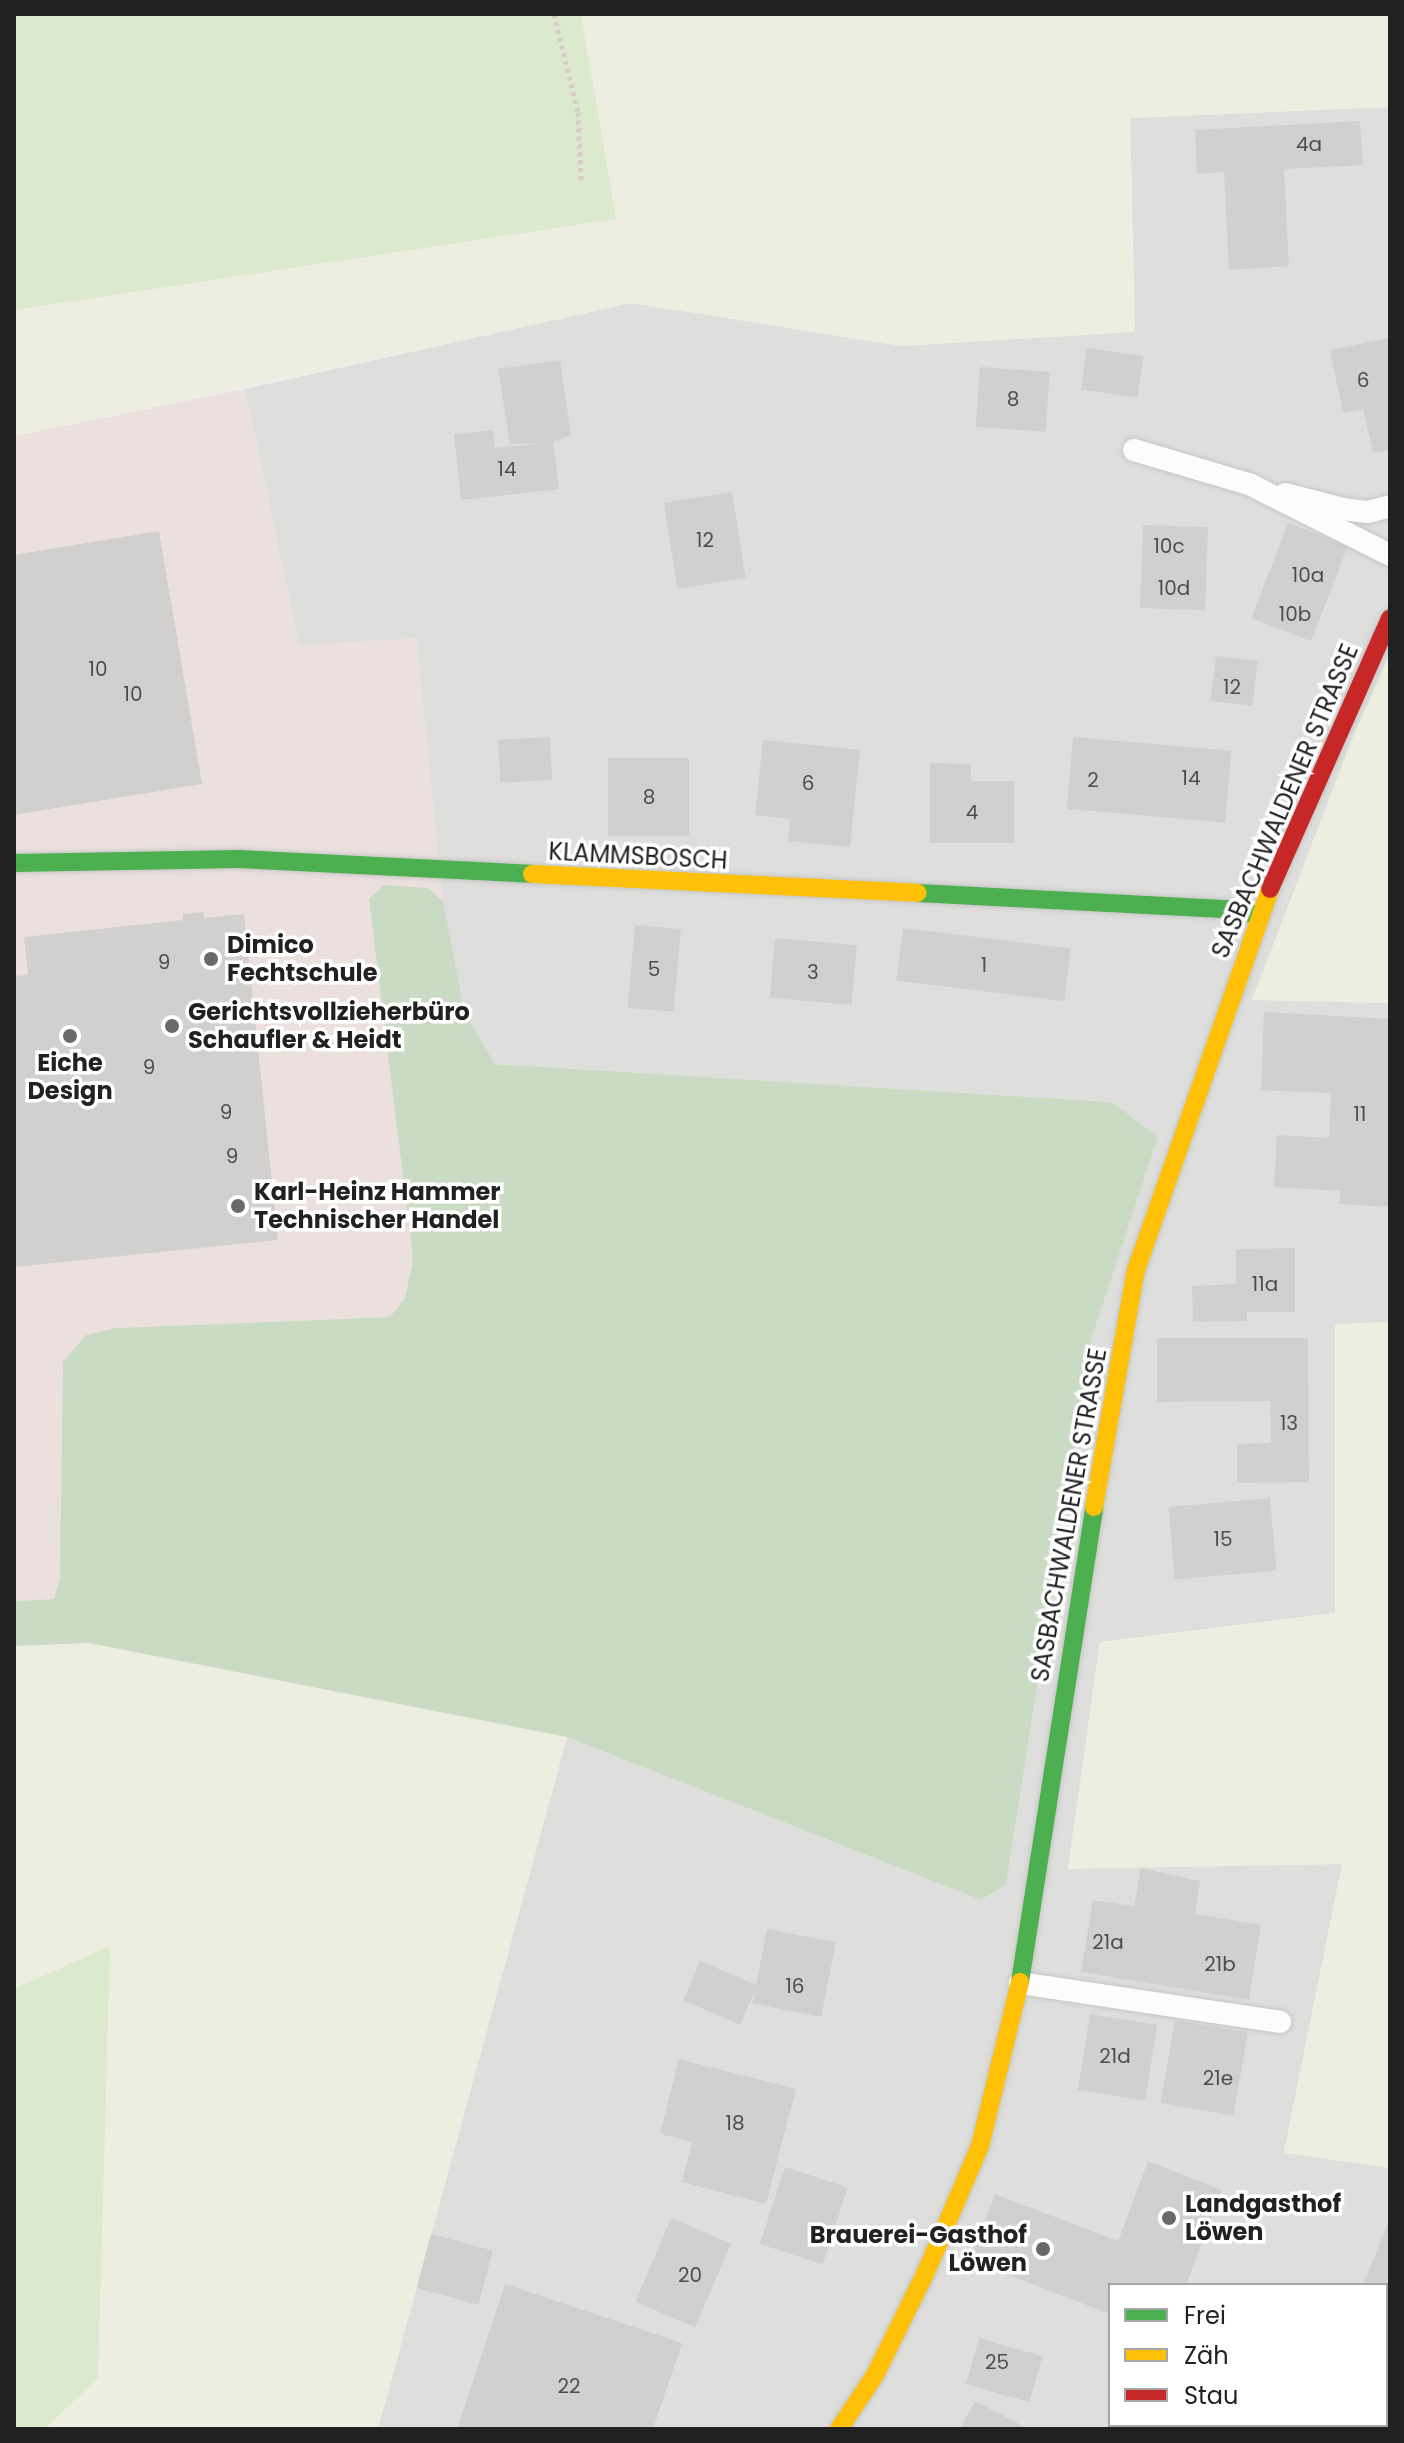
<!DOCTYPE html>
<meta charset="utf-8">
<style>
body{margin:0}
#map{position:relative;width:1404px;height:2443px;overflow:hidden;background:#efeeeb;font-family:Poppins,sans-serif}
div>[style]{position:absolute}
.residential>*{inset:0;background:#dededc}
.commercial>*{inset:0;background:#ece0de}
.farmland>*{inset:0;background:#edede0}
.grass>*{inset:0;background:#dbeacd}
.forest>*{inset:0;background:#cadbc3}
.parking>*{inset:0;background:#dfdfde}
.building>*{inset:0;background:#d2d0ce;transform-origin:0 0}
.path>*{height:5px;margin-top:-2.5px;transform-origin:0;background:repeating-linear-gradient(90deg,#d7ccca 0 4px,transparent 0 8px)}
.roads{filter:drop-shadow(0 0 2px #c6c6c4) drop-shadow(0 0 2px #c6c6c4)}
.lane>*{height:22px;margin:-11px;padding:0 11px;transform-origin:11px;border-radius:11px;background:#fdfcfc}
.fast>*{height:18px;margin:-9px;padding:0 9px;transform-origin:9px;border-radius:9px;background:#4caf50}
.slow>*{height:18px;margin:-9px;padding:0 9px;transform-origin:9px;border-radius:9px;background:#ffc107}
.jam>*{height:18px;margin:-9px;padding:0 9px;transform-origin:9px;border-radius:9px;background:#c62828}
.dots>*{width:22px;height:22px;translate:-50% -50%;box-sizing:border-box;border:4px solid #fff;border-radius:50%}
span{translate:-50% -50%;white-space:nowrap;text-align:center;line-height:1.15;-webkit-text-stroke:7px #fff;paint-order:stroke}
.number-label{font-size:20px;color:#4d4d4c}
.number-label span{-webkit-text-stroke-width:0}
.street-label{font-size:24px;color:#212121}
.poi-label{font-size:24px;color:#212121;font-weight:700}
.left{translate:0 -50%;text-align:left}
.right{translate:-100% -50%;text-align:right}
.frame{position:absolute;inset:0;border:16px solid #212121;pointer-events:none}
.legend{position:absolute;left:1108px;top:2283px;width:280px;height:144px;box-sizing:border-box;background:#fff;border:2px solid #a6a6a6;margin:0;padding:10px 14px;list-style:none;font-size:24px;color:#212121}
.legend li{display:flex;align-items:center;gap:16px;height:40px}
.legend b{width:40px;border:2px solid #a6a6a6}
</style>
<div id="map">
<div class="residential">
<div style="clip-path:polygon(evenodd,1390px 107px,1390px 654px,1252px 999px,1390px 1003px,1390px 1322px,1335px 1325px,1335px 1613px,1100px 1642px,1068px 1868px,1342px 1864px,1284px 2152px,1390px 2168px,1390px 2429px,378px 2429px,567px 1737px,981px 1900px,1006px 1885px,1092px 1337px,1158px 1137px,1112px 1102px,495px 1064px,465px 1015px,443px 901px,416px 639px,299px 645px,245px 389px,632px 303px,902px 346px,1135px 331px,1130px 118px,1390px 107px,1110px 2285px,1386px 2285px,1386px 2425px,1110px 2425px,1110px 2285px)"></div>
</div>
<div class="commercial">
<div style="clip-path:polygon(245px 389px,299px 645px,416px 638px,443px 901px,428px 888px,369px 899px,413px 1259px,405px 1298px,390px 1317px,116px 1328px,55px 1599px,14px 1601px,14px 436px)"></div>
</div>
<div class="farmland">
<div style="clip-path:polygon(581px 14px,1390px 14px,1390px 107px,1130px 118px,1135px 332px,902px 346px,632px 303px,14px 436px,14px 310px,615px 219px)"></div>
<div style="clip-path:polygon(1390px 654px,1390px 1003px,1252px 1000px,1354px 734px)"></div>
<div style="clip-path:polygon(1390px 1322px,1390px 2168px,1284px 2153px,1342px 1864px,1068px 1869px,1100px 1642px,1335px 1613px,1335px 1324px)"></div>
<div style="clip-path:polygon(89px 1643px,567px 1737px,378px 2429px,44px 2429px,98px 2378px,109px 1946px,14px 1989px,14px 1646px)"></div>
</div>
<div class="grass">
<div style="clip-path:polygon(14px 14px,581px 14px,616px 219px,14px 310px)"></div>
<div style="clip-path:polygon(110px 1946px,98px 2378px,44px 2429px,14px 2429px,14px 1989px)"></div>
</div>
<div class="forest">
<div style="clip-path:polygon(384px 885px,428px 888px,443px 901px,465px 1014px,495px 1064px,1112px 1102px,1158px 1137px,1092px 1337px,1006px 1885px,981px 1900px,567px 1737px,89px 1643px,14px 1646px,14px 1601px,54px 1599px,60px 1577px,63px 1362px,86px 1335px,116px 1328px,390px 1317px,405px 1298px,413px 1259px,369px 899px)"></div>
</div>
<div class="parking">
<div style="clip-path:polygon(1026px 2116px,1281px 2174px,1241px 2285px,1218px 2285px,1190px 2273px,1148px 2162px,1118px 2241px,995px 2194px)"></div>
</div>
<div class="building">
<div style="clip-path:polygon(1360px 121px,1363px 165px,1284px 169px,1289px 266px,1229px 270px,1224px 172px,1197px 174px,1195px 130px)"></div>
<div style="clip-path:polygon(1390px 338px,1390px 450px,1373px 453px,1363px 409px,1343px 413px,1330px 350px)"></div>
<div style="left:1087px;top:348px;width:57px;height:42px;rotate:8deg"></div>
<div style="clip-path:polygon(560px 360px,571px 435px,553px 442px,559px 489px,461px 500px,454px 434px,493px 430px,495px 448px,544px 443px,510px 444px,498px 369px)"></div>
<div style="left:980px;top:367px;width:70px;height:60px;rotate:4deg"></div>
<div style="left:732px;top:492px;width:87px;height:69px;rotate:81deg"></div>
<div style="left:1288px;top:523px;width:64px;height:102px;rotate:21deg"></div>
<div style="left:1143px;top:525px;width:65px;height:83px;rotate:2deg"></div>
<div style="clip-path:polygon(159px 531px,202px 784px,14px 815px,14px 555px)"></div>
<div style="left:1216px;top:656px;width:42px;height:45px;rotate:7deg"></div>
<div style="left:550px;top:737px;width:43px;height:52px;rotate:87deg"></div>
<div style="left:1073px;top:737px;width:159px;height:72px;rotate:5deg"></div>
<div style="clip-path:polygon(763px 740px,860px 750px,850px 847px,788px 841px,790px 819px,755px 815px)"></div>
<div style="left:608px;top:758px;width:81px;height:78px"></div>
<div style="clip-path:polygon(930px 763px,971px 764px,971px 781px,1014px 781px,1014px 843px,930px 843px)"></div>
<div style="clip-path:polygon(203px 912px,204px 918px,244px 914px,278px 1240px,14px 1267px,14px 976px,28px 975px,24px 937px,183px 920px,183px 914px)"></div>
<div style="left:635px;top:925px;width:46px;height:83px;rotate:5deg"></div>
<div style="left:903px;top:928px;width:169px;height:53px;rotate:7deg"></div>
<div style="left:775px;top:938px;width:82px;height:60px;rotate:5deg"></div>
<div style="clip-path:polygon(1264px 1012px,1390px 1019px,1390px 1207px,1339px 1204px,1341px 1191px,1274px 1187px,1277px 1135px,1329px 1138px,1331px 1093px,1261px 1090px)"></div>
<div style="clip-path:polygon(1295px 1248px,1295px 1312px,1247px 1312px,1247px 1321px,1193px 1322px,1192px 1286px,1236px 1284px,1236px 1249px)"></div>
<div style="clip-path:polygon(1157px 1338px,1308px 1338px,1309px 1482px,1237px 1483px,1237px 1444px,1271px 1443px,1270px 1401px,1157px 1402px)"></div>
<div style="left:1270px;top:1498px;width:73px;height:102px;rotate:85deg"></div>
<div style="clip-path:polygon(1141px 1868px,1200px 1881px,1195px 1914px,1261px 1925px,1249px 2000px,1081px 1972px,1093px 1900px,1134px 1906px)"></div>
<div style="left:767px;top:1929px;width:70px;height:76px;rotate:11deg"></div>
<div style="left:700px;top:1961px;width:62px;height:43px;rotate:23deg"></div>
<div style="left:1090px;top:2014px;width:68px;height:77px;rotate:9deg"></div>
<div style="left:1175px;top:2020px;width:74px;height:84px;rotate:10deg"></div>
<div style="clip-path:polygon(679px 2059px,796px 2089px,766px 2204px,682px 2182px,692px 2142px,660px 2134px)"></div>
<div style="clip-path:polygon(1148px 2161px,1222px 2190px,1186px 2285px,1110px 2285px,1110px 2314px,970px 2260px,995px 2194px,1118px 2241px)"></div>
<div style="left:785px;top:2167px;width:66px;height:81px;rotate:18deg"></div>
<div style="left:671px;top:2218px;width:65px;height:91px;rotate:23deg"></div>
<div style="clip-path:polygon(1390px 2218px,1390px 2316px,1386px 2314px,1386px 2285px,1363px 2285px)"></div>
<div style="left:431px;top:2234px;width:64px;height:56px;rotate:15deg"></div>
<div style="clip-path:polygon(505px 2284px,682px 2343px,653px 2429px,457px 2429px)"></div>
<div style="left:979px;top:2338px;width:66px;height:48px;rotate:16deg"></div>
<div style="clip-path:polygon(975px 2401px,1029px 2429px,960px 2429px)"></div>
</div>
<div class="path">
<div style="left:554px;top:14px;width:101px;rotate:76.2deg"></div>
<div style="left:578px;top:112px;width:69px;rotate:87.5deg"></div>
</div>
<div class="roads">
<div class="lane">
<div style="left:1134px;top:450px;width:120px;rotate:16.5deg"></div>
<div style="left:1249px;top:484px;width:158px;rotate:26.7deg"></div>
<div style="left:1285px;top:494px;width:60px;rotate:14.5deg"></div>
<div style="left:1343px;top:509px;width:25px;rotate:7deg"></div>
<div style="left:1368px;top:512px;width:23px;rotate:-15deg"></div>
<div style="left:1020px;top:1983px;width:263px;rotate:8.5deg"></div>
</div>
<div class="fast">
<div style="left:14px;top:863px;width:225px;rotate:-1deg"></div>
<div style="left:239px;top:859px;width:293px;rotate:2.9deg"></div>
<div style="left:918px;top:893px;width:310px;rotate:3deg"></div>
<div style="left:1228px;top:909px;width:31px;rotate:11deg"></div>
<div style="left:1020px;top:1982px;width:481px;rotate:-81.1deg"></div>
</div>
<div class="slow">
<div style="left:532px;top:874px;width:386px;rotate:2.8deg"></div>
<div style="left:1094px;top:1507px;width:241px;rotate:-80deg"></div>
<div style="left:1136px;top:1270px;width:404px;rotate:-70.6deg"></div>
<div style="left:839px;top:2429px;width:65px;rotate:-56.3deg"></div>
<div style="left:875px;top:2375px;width:115px;rotate:-63.7deg"></div>
<div style="left:926px;top:2272px;width:137px;rotate:-66.8deg"></div>
<div style="left:980px;top:2146px;width:169px;rotate:-76.3deg"></div>
</div>
<div class="jam">
<div style="left:1270px;top:889px;width:296px;rotate:-66.1deg"></div>
</div>
</div>
<div class="dots">
<div style="left:211px;top:959px;background:#696968"></div>
<div style="left:172px;top:1026px;background:#696968"></div>
<div style="left:70px;top:1036px;background:#696968"></div>
<div style="left:238px;top:1206px;background:#696968"></div>
<div style="left:1169px;top:2218px;background:#696968"></div>
<div style="left:1043px;top:2249px;background:#696968"></div>
</div>
<div class="number-label">
<span style="left:1309px;top:144px">4a</span>
<span style="left:1363px;top:380px">6</span>
<span style="left:1013px;top:399px">8</span>
<span style="left:507px;top:469px">14</span>
<span style="left:705px;top:540px">12</span>
<span style="left:1169px;top:546px">10c</span>
<span style="left:1308px;top:575px">10a</span>
<span style="left:1174px;top:588px">10d</span>
<span style="left:1295px;top:614px">10b</span>
<span style="left:98px;top:669px">10</span>
<span style="left:1232px;top:687px">12</span>
<span style="left:133px;top:694px">10</span>
<span style="left:1191px;top:778px">14</span>
<span style="left:1093px;top:780px">2</span>
<span style="left:808px;top:783px">6</span>
<span style="left:649px;top:797px">8</span>
<span style="left:972px;top:812px">4</span>
<span style="left:164px;top:962px">9</span>
<span style="left:984px;top:965px">1</span>
<span style="left:654px;top:969px">5</span>
<span style="left:813px;top:972px">3</span>
<span style="left:149px;top:1067px">9</span>
<span style="left:226px;top:1112px">9</span>
<span style="left:1360px;top:1114px">11</span>
<span style="left:232px;top:1156px">9</span>
<span style="left:1265px;top:1284px">11a</span>
<span style="left:1289px;top:1423px">13</span>
<span style="left:1223px;top:1539px">15</span>
<span style="left:1108px;top:1942px">21a</span>
<span style="left:1220px;top:1964px">21b</span>
<span style="left:795px;top:1986px">16</span>
<span style="left:1115px;top:2056px">21d</span>
<span style="left:1218px;top:2078px">21e</span>
<span style="left:735px;top:2123px">18</span>
<span style="left:690px;top:2275px">20</span>
<span style="left:997px;top:2362px">25</span>
<span style="left:569px;top:2386px">22</span>
</div>
<div class="street-label">
<span style="left:1285px;top:801px;rotate:-67deg">SASBACHWALDENER STRASSE</span>
<span style="left:638px;top:856px;rotate:3deg">KLAMMSBOSCH</span>
<span style="left:1069px;top:1515px;rotate:-80deg">SASBACHWALDENER STRASSE</span>
</div>
<div class="poi-label">
<span class="left" style="left:227px;top:959px">Dimico<br>Fechtschule</span>
<span class="left" style="left:188px;top:1026px">Gerichtsvollzieherbüro<br>Schaufler &amp; Heidt</span>
<span style="left:70px;top:1077px">Eiche<br>Design</span>
<span class="left" style="left:254px;top:1206px">Karl-Heinz Hammer<br>Technischer Handel</span>
<span class="left" style="left:1185px;top:2218px">Landgasthof<br>Löwen</span>
<span class="right" style="left:1027px;top:2249px">Brauerei-Gasthof<br>Löwen</span>
</div>
<div class="frame"></div>
<ul class="legend">
<li><b style="height:10px;background:#4caf50"></b>Frei</li>
<li><b style="height:10px;background:#ffc107"></b>Zäh</li>
<li><b style="height:10px;background:#c62828"></b>Stau</li>
</ul>
</div>
